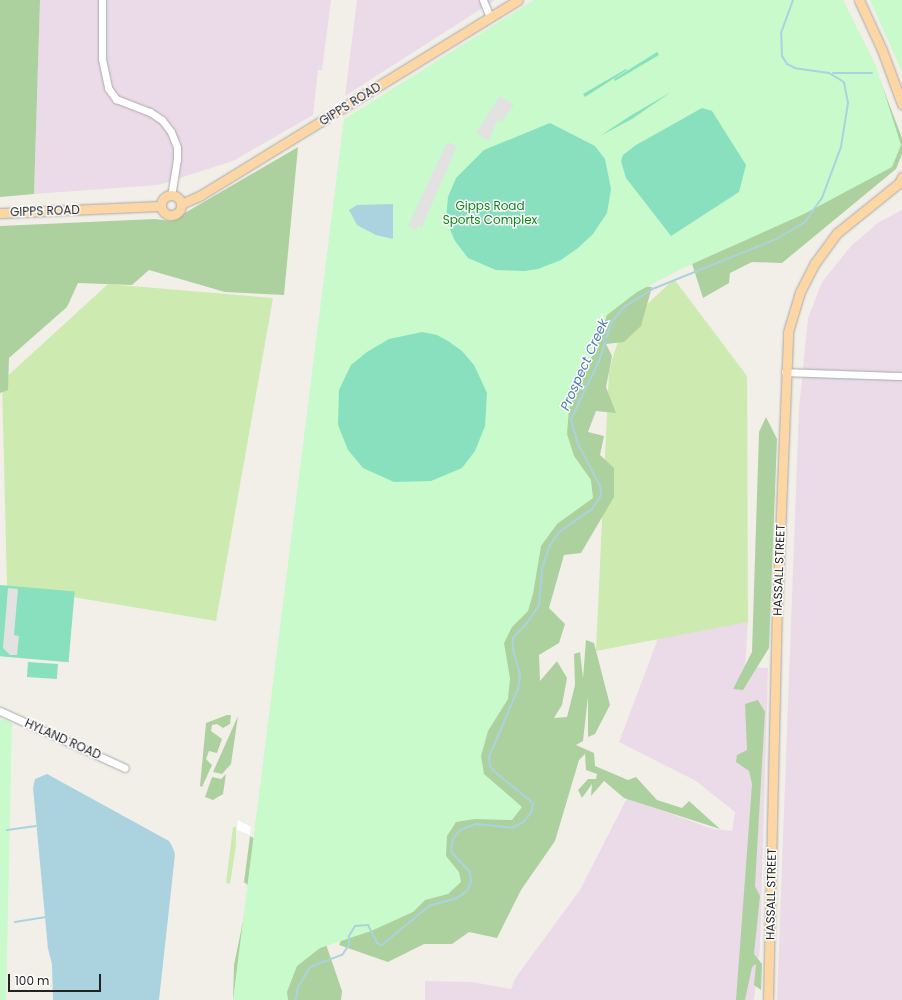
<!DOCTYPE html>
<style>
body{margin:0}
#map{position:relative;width:902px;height:1000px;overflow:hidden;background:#f2efe9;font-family:Poppins,sans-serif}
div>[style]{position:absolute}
.industrial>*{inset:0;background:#ebdbe8}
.grass>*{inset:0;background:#cdebb0}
.forest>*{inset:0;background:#add19e}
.park>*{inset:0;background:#c8facc}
.pitch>*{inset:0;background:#88e0be;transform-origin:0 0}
.parking>*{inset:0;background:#e2e2e2}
.water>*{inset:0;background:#aad3df}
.pier>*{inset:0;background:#fff}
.stream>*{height:2px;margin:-1px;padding:0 1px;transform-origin:1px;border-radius:1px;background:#aad3df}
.roads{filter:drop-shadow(0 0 1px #a9a9a9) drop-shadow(0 0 1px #a9a9a9)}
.minor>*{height:7px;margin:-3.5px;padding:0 3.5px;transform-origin:3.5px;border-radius:3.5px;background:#fff}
.major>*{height:9px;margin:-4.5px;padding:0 4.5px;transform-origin:4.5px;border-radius:4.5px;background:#fcd6a4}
.major>.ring{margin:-4.5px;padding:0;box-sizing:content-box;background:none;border:9px solid #fcd6a4;border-radius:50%}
span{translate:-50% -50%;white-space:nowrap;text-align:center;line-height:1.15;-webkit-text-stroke:3px #fff;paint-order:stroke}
.street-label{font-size:12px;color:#222}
.park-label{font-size:12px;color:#0c8416}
.water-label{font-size:13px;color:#4a7aab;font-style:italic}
.scale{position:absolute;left:8px;top:974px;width:93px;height:18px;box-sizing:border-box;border:2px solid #222;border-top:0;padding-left:5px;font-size:12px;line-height:14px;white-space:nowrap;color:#222;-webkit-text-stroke:3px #fff;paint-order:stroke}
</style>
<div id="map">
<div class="industrial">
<div style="clip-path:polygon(40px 0,331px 0,322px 70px,318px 70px,313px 115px,233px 161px,158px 185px,34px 194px)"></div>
<div style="clip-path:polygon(357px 0,495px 0,345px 96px)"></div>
<div style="clip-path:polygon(902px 210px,902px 1000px,777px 1000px,799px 409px,808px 318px,822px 282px,851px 246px,879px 222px)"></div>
<div style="clip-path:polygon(665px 606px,748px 622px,745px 667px,768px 668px,760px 947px,754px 1000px,425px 1000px,425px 981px,472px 982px,511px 989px,516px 977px,580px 890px,627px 798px,713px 829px,732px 831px,735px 812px,696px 781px,619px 742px,656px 644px)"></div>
</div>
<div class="grass">
<div style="clip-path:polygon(674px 279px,747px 376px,748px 622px,596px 651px,609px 370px,622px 328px)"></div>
<div style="clip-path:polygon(108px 284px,273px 298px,216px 621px,7px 586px,2px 381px)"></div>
<div style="clip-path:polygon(233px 827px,236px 827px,236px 845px,230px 884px,226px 883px)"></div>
</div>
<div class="forest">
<div style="clip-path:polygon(0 0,40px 0,34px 194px,0 197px)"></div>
<div style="clip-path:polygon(880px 80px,902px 138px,902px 154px,896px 169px,782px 263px,752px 262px,730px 273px,729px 283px,703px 298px,687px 248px)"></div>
<div style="clip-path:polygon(298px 147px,284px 295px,225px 292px,149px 270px,132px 285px,78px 283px,67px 307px,9px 358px,8px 390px,0 393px,0 226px,155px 219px,171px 221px)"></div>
<div style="clip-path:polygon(639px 286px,652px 287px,641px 326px,624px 342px,606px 344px,612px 356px,606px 387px,616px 413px,596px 411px,588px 432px,604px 436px,600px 455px,614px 468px,614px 497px,581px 553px,564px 555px,549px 608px,565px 624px,559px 643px,539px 655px,540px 681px,557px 661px,567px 678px,562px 705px,554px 718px,567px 717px,575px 685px,574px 654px,580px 652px,583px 678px,586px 640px,594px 643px,610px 705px,595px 734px,588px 737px,588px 697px,583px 741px,576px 745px,594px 753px,595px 766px,628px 780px,636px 777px,657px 800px,682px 808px,689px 801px,720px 829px,624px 798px,604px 781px,591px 796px,592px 784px,582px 798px,578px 790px,588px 779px,596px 779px,597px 774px,586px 770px,585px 754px,579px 760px,555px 841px,521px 890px,497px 938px,469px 932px,452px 944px,424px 944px,388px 962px,339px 945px,350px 921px,523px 387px)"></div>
<div style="clip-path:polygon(766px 417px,777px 439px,769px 648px,743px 690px,733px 689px,752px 652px,759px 432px)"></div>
<div style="clip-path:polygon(758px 700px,765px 712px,755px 886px,760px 896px,754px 954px,762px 964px,761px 990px,754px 985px,756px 964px,752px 967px,745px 1000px,736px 1000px,752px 784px,749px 771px,736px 762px,737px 755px,747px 750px,745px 704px)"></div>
<div style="clip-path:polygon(227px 715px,231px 715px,230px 724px,223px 728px,217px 724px,212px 725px,211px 731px,222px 739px,217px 753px,209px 751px,206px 759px,212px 765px,202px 787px,200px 786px,206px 723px)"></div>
<div style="clip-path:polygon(238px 716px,231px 764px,222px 774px,213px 772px)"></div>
<div style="clip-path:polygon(226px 774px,223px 794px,213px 800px,205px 797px,212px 777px,221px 779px)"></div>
<div style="clip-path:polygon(250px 836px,282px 853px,317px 918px,342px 991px,341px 1000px,233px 1000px,234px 965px,250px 887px,244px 882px)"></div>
</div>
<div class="park">
<div style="clip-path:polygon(534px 0,843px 0,876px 66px,901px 145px,892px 167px,804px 214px,681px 269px,637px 292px,607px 315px,594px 353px,578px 383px,569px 409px,567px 434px,574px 456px,591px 480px,593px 498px,557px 524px,541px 546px,533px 594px,528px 611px,512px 627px,504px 643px,510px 678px,508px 699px,488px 731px,481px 756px,484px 774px,522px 807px,512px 820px,475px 819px,456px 822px,447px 836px,446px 856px,459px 872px,461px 882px,448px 894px,425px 900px,413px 912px,371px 931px,320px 948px,297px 966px,287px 992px,288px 1000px,233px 1000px,344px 119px)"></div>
<div style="clip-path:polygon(870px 0,902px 0,902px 72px)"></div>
<div style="clip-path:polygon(0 718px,12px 723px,6px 1000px,0 1000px)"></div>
</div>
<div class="pitch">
<div style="clip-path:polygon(657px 52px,659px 55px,615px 81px,614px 79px)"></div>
<div style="clip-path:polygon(626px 69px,627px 70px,585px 97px,583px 94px)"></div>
<div style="clip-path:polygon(671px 92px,632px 119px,600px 136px,630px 116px)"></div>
<div style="clip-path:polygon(702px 108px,712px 111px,746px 165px,739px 192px,671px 236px,626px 178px,621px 161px,623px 155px,636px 145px)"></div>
<div style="clip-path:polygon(550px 123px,595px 146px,605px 159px,611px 189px,607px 213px,593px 234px,578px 248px,561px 260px,538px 269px,524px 271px,496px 270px,468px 258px,455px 241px,446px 220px,448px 197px,456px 178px,484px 150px)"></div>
<div style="clip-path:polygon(422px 332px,437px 335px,448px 341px,462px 351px,474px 365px,487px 393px,485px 426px,475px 451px,462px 468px,431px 481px,394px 482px,363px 468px,348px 450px,338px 425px,339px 390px,351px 365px,367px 352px,389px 339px)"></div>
<div style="left:0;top:585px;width:75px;height:71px;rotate:5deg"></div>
<div style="left:28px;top:662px;width:30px;height:15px;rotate:4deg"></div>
</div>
<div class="parking">
<div style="clip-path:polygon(500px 96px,514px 105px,501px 122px,497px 120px,489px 141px,476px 133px)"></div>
<div style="clip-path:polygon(447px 142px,457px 146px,422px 227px,418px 225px,416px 231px,408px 226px)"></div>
<div style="clip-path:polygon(8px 588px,18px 589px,14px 635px,19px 636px,17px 655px,10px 655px,3px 648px)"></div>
</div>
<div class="water">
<div style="clip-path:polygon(393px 204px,393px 239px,376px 235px,357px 225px,349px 210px,357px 205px)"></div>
<div style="clip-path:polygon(47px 774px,169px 841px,172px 846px,175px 854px,171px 891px,159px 1000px,53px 1000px,52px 964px,48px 949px,33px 788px,35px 779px)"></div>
</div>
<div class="pier">
<div style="clip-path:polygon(345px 98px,343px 117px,331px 124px,333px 106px)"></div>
<div style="clip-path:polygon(238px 820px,251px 827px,250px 835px,237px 830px)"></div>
</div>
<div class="stream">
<div style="left:833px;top:73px;width:39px"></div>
<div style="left:7px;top:830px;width:29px;rotate:-8deg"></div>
<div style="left:15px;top:922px;width:30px;rotate:-9deg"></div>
<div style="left:296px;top:1000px;width:13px;rotate:-81deg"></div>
<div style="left:298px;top:987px;width:23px;rotate:-59deg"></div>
<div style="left:310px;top:967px;width:34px;rotate:-21deg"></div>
<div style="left:342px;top:955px;width:12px;rotate:-55deg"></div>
<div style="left:349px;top:945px;width:9px;rotate:-90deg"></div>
<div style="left:349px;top:936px;width:12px;rotate:-59deg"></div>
<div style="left:355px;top:926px;width:13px;rotate:-4deg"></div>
<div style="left:368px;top:925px;width:20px;rotate:63deg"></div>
<div style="left:377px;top:943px;width:5px;rotate:22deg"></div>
<div style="left:382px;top:945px;width:61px;rotate:-39.7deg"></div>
<div style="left:429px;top:906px;width:29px;rotate:-16deg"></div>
<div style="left:457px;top:898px;width:12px;rotate:-35deg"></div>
<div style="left:467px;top:891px;width:10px;rotate:-66deg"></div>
<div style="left:471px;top:882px;width:10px;rotate:-96deg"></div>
<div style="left:470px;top:872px;width:26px;rotate:-133deg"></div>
<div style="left:452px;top:853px;width:5px;rotate:-101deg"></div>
<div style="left:451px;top:848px;width:9px;rotate:-77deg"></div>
<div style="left:453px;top:839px;width:11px;rotate:-52deg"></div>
<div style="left:460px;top:830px;width:17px;rotate:-21deg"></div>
<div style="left:476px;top:824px;width:36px;rotate:6deg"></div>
<div style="left:512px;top:828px;width:11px;rotate:-27deg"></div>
<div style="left:522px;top:823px;width:13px;rotate:-48deg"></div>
<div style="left:531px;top:813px;width:10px;rotate:-79deg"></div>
<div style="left:533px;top:803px;width:49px;rotate:-140.8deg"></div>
<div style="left:495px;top:772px;width:8px;rotate:-130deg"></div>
<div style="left:490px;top:766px;width:9px;rotate:-96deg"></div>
<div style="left:489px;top:757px;width:74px;rotate:-66.9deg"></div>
<div style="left:518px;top:689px;width:15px;rotate:-82deg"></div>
<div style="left:520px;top:674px;width:25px;rotate:-106deg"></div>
<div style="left:513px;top:650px;width:12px;rotate:-90deg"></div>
<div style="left:513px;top:638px;width:21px;rotate:-47deg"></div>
<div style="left:527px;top:623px;width:22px;rotate:-56deg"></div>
<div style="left:539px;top:605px;width:36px;rotate:-85deg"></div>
<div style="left:542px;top:569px;width:25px;rotate:-72deg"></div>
<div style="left:550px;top:545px;width:16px;rotate:-55deg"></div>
<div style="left:559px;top:532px;width:40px;rotate:-34.9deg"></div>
<div style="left:592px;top:509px;width:17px;rotate:-57deg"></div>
<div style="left:601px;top:495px;width:9px;rotate:-96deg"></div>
<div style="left:600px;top:486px;width:47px;rotate:-117.6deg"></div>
<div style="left:578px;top:444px;width:26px;rotate:-106deg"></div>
<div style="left:571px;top:419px;width:64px;rotate:-64.2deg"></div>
<div style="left:599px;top:361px;width:40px;rotate:-72deg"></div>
<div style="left:611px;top:323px;width:21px;rotate:-51deg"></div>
<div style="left:624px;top:307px;width:36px;rotate:-32deg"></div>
<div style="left:655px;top:288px;width:131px;rotate:-22deg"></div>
<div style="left:776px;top:239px;width:34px;rotate:-30deg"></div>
<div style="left:805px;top:222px;width:29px;rotate:-55deg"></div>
<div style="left:822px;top:198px;width:54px;rotate:-69.6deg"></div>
<div style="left:841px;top:147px;width:45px;rotate:-81deg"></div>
<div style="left:848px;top:103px;width:21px;rotate:-101deg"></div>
<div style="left:844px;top:82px;width:17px;rotate:-149deg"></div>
<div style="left:829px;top:73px;width:34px;rotate:-172deg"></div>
<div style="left:795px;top:68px;width:9px;rotate:-153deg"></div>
<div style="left:787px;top:64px;width:9px;rotate:-122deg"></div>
<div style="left:782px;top:56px;width:23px;rotate:-92deg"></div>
<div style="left:781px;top:33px;width:35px;rotate:-70deg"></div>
</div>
<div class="roads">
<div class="minor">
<div style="left:102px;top:0;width:59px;rotate:90deg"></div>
<div style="left:102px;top:59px;width:30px;rotate:78deg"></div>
<div style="left:108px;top:88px;width:14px;rotate:54deg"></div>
<div style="left:116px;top:99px;width:36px;rotate:21deg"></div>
<div style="left:150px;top:112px;width:14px;rotate:34deg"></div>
<div style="left:162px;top:120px;width:15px;rotate:53deg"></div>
<div style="left:171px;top:132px;width:16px;rotate:68deg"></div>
<div style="left:177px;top:147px;width:12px;rotate:90deg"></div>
<div style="left:177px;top:159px;width:36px;rotate:99deg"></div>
<div style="left:483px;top:0;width:18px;rotate:68deg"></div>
<div style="left:785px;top:372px;width:117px;rotate:2deg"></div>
<div style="left:0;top:711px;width:137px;rotate:24.5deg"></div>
</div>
<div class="major">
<div style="left:859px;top:0;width:55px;rotate:65.3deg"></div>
<div style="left:882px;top:50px;width:58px;rotate:69.7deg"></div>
<div class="ring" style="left:161px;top:195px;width:11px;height:11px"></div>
<div style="left:181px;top:204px;width:22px;rotate:-24deg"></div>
<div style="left:201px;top:195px;width:372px;rotate:-31.6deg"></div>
<div style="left:0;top:213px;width:161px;rotate:-2.5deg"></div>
<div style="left:768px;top:1000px;width:389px;rotate:-88.7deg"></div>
<div style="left:777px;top:611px;width:279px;rotate:-87.7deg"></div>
<div style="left:788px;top:332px;width:42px;rotate:-73.3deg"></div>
<div style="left:800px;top:292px;width:33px;rotate:-63deg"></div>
<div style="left:815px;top:263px;width:37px;rotate:-54deg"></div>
<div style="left:837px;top:233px;width:80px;rotate:-38.9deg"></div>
<div style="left:899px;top:183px;width:7px;rotate:-63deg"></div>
</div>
</div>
<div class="street-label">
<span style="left:350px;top:104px;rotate:-32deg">GIPPS ROAD</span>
<span style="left:45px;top:211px;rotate:-2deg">GIPPS ROAD</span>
<span style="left:779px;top:570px;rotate:-88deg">HASSALL STREET</span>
<span style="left:63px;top:739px;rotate:24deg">HYLAND ROAD</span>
<span style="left:771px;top:894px;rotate:-89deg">HASSALL STREET</span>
</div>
<div class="park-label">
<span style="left:490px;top:213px">Gipps Road<br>Sports Complex</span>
</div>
<div class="water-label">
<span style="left:585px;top:365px;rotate:-66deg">Prospect Creek</span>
</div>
<div class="scale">100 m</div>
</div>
